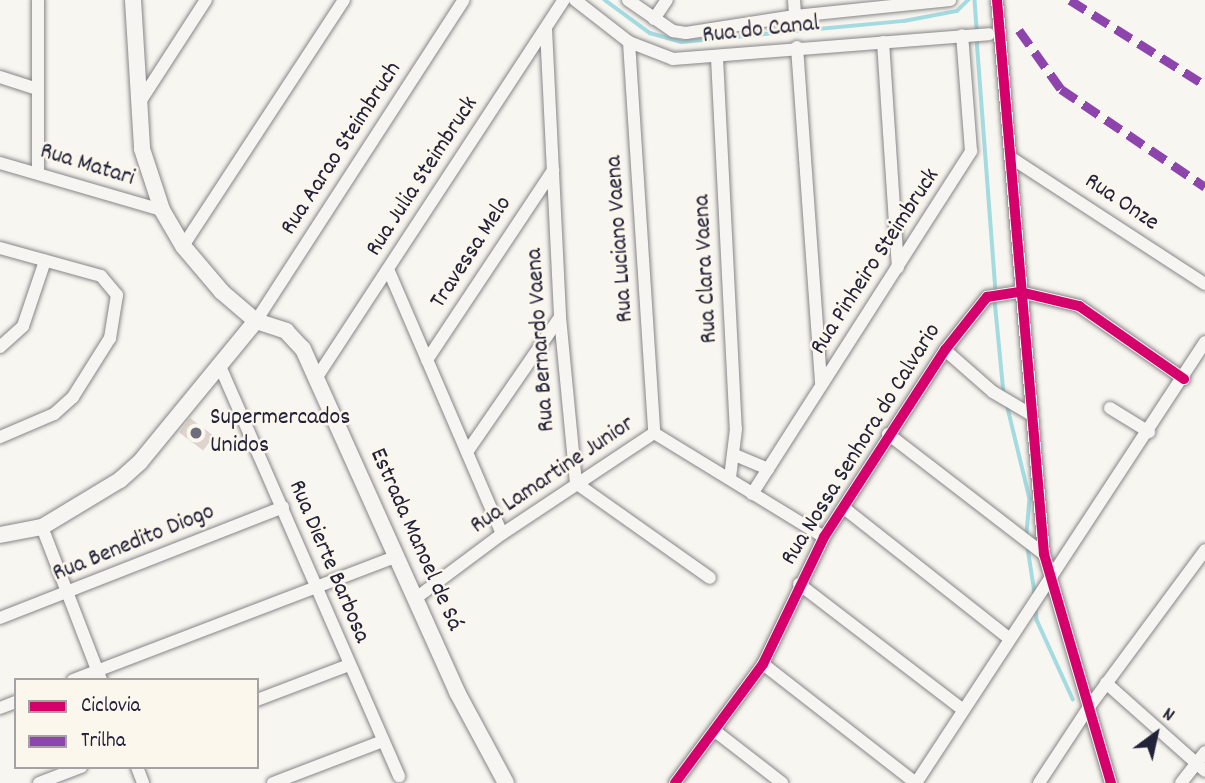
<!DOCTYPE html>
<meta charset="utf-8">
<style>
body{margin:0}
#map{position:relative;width:1205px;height:783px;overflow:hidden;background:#f8f6f0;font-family:Dekko,sans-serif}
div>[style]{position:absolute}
.stream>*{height:3.5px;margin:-1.75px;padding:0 1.75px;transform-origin:1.75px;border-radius:1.75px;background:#a3dbe0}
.building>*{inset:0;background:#dfd4cd;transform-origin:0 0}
.roads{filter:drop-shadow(0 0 2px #878688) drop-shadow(0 0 2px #878688)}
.street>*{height:12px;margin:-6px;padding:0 6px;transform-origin:6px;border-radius:6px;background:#f6f5f1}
.secondary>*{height:16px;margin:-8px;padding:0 8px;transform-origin:8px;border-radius:8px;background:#f6f5f1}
.quiet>*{height:9px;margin-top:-4.5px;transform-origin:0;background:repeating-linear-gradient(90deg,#8e44ad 0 18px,transparent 0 27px)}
.cycleway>*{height:10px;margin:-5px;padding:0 5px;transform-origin:5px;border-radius:5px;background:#d6006c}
.dots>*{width:19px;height:19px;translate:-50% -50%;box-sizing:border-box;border:4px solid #fbf7ec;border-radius:50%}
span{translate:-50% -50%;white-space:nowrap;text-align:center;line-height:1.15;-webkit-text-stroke:5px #fbf7ec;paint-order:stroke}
.street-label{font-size:24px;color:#22223b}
.poi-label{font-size:24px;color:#22223b}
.left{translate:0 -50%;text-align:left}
.legend{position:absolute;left:14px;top:678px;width:245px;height:91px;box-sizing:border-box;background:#fbf7ec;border:2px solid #a4a2a5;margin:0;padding:9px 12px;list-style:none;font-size:21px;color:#22223b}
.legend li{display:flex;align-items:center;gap:14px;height:35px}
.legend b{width:35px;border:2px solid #a4a2a5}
.north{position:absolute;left:1121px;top:699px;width:70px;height:70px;-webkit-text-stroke:5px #fbf7ec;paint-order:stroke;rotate:33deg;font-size:19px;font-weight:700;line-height:28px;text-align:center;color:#22223b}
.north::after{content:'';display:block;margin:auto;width:24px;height:32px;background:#22223b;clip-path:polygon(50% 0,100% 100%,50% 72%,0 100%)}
</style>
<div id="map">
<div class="stream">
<div style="left:605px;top:0;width:56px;rotate:36.3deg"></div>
<div style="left:650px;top:33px;width:32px;rotate:16deg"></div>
<div style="left:681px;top:42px;width:224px;rotate:-5.4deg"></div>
<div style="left:904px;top:21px;width:54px;rotate:-10.7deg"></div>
<div style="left:957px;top:11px;width:16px;rotate:-45deg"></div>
<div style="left:975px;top:0;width:31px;rotate:86deg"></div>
<div style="left:977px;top:39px;width:255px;rotate:85.7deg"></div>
<div style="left:995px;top:300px;width:93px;rotate:84.5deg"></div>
<div style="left:1007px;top:404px;width:98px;rotate:76.4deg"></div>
<div style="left:1030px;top:499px;width:38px;rotate:95deg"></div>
<div style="left:1028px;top:548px;width:46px;rotate:81.2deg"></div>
<div style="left:1036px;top:607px;width:13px;rotate:86deg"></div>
<div style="left:1037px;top:620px;width:87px;rotate:65.5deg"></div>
</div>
<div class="building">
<div style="left:190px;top:418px;width:30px;height:18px;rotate:37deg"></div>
</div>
<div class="roads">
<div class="street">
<div style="left:38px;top:0;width:173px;rotate:90deg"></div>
<div style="left:575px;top:0;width:68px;rotate:37.9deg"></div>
<div style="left:629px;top:42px;width:47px;rotate:21.1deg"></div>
<div style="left:673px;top:59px;width:317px;rotate:-4.5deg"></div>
<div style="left:628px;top:0;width:55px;rotate:34.6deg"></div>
<div style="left:673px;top:31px;width:13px;rotate:9deg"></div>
<div style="left:686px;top:33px;width:110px;rotate:-8.9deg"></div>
<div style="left:795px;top:16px;width:156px;rotate:-5.9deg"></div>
<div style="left:794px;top:0;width:16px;rotate:86deg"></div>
<div style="left:997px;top:0;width:556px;rotate:85.15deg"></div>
<div style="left:1044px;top:554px;width:239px;rotate:73.7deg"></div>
<div style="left:654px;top:19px;width:23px;rotate:-56deg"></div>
<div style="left:546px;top:29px;width:288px;rotate:87.2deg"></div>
<div style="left:560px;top:317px;width:167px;rotate:84.5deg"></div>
<div style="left:576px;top:483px;width:164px;rotate:35.3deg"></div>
<div style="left:629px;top:42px;width:392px;rotate:86.3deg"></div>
<div style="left:883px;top:42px;width:226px;rotate:86.2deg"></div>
<div style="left:797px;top:47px;width:338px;rotate:85.9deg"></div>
<div style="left:717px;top:58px;width:371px;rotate:87.1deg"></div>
<div style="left:736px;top:429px;width:49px;rotate:97deg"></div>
<div style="left:0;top:77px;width:39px;rotate:18deg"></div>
<div style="left:138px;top:105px;width:125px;rotate:-57.1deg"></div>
<div style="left:1013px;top:159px;width:229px;rotate:33.1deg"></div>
<div style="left:0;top:163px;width:169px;rotate:16.2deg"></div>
<div style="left:183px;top:246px;width:294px;rotate:-56.8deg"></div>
<div style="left:0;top:248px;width:105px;rotate:15.5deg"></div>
<div style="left:101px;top:276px;width:25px;rotate:50deg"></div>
<div style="left:117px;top:295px;width:44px;rotate:99.2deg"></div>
<div style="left:110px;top:338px;width:70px;rotate:122.1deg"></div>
<div style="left:73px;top:397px;width:25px;rotate:138deg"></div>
<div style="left:54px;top:414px;width:59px;rotate:156.9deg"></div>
<div style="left:388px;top:269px;width:288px;rotate:66.7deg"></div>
<div style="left:256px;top:321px;width:382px;rotate:-57.1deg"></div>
<div style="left:0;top:347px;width:31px;rotate:-42deg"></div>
<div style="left:23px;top:326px;width:69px;rotate:-71.3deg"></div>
<div style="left:945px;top:350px;width:64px;rotate:41.2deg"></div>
<div style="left:993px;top:392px;width:43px;rotate:30.7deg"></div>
<div style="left:427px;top:360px;width:228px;rotate:-56.4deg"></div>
<div style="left:219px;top:364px;width:450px;rotate:66.4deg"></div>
<div style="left:317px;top:377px;width:451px;rotate:-56.8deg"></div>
<div style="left:1110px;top:408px;width:46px;rotate:31.6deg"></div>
<div style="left:654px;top:433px;width:199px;rotate:31.5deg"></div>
<div style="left:888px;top:434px;width:197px;rotate:37.6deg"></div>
<div style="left:467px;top:452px;width:164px;rotate:-55.4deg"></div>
<div style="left:735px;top:455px;width:36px;rotate:23deg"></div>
<div style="left:752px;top:494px;width:407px;rotate:-57.4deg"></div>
<div style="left:971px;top:151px;width:116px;rotate:-94.4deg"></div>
<div style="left:844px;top:508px;width:211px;rotate:38.3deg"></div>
<div style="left:42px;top:527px;width:164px;rotate:68.9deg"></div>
<div style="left:799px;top:584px;width:207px;rotate:37.5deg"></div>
<div style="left:416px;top:598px;width:107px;rotate:-36.7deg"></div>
<div style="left:502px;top:534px;width:182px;rotate:-33.6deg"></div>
<div style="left:0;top:618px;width:304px;rotate:-21.4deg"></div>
<div style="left:763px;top:664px;width:194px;rotate:37.9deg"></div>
<div style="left:73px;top:680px;width:347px;rotate:-20.9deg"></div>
<div style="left:1106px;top:683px;width:132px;rotate:41.6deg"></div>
<div style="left:257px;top:700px;width:98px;rotate:-20.8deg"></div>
<div style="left:0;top:708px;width:17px;rotate:-21deg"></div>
<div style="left:715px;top:731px;width:85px;rotate:37.8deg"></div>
<div style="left:137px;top:767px;width:17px;rotate:69deg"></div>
<div style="left:39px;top:783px;width:45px;rotate:-20.9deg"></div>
<div style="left:273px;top:783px;width:118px;rotate:-20.9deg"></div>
<div style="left:675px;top:783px;width:148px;rotate:-53.5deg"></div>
<div style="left:763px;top:664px;width:141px;rotate:-64.3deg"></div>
<div style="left:824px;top:537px;width:223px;rotate:-57.1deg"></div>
<div style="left:945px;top:350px;width:68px;rotate:-51.6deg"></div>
<div style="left:987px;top:297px;width:33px;rotate:-9deg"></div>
<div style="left:1020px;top:292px;width:61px;rotate:13.3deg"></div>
<div style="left:1079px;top:306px;width:128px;rotate:34.8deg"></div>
<div style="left:916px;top:783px;width:527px;rotate:-56.76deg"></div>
<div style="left:1039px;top:783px;width:91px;rotate:-56.7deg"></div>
<div style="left:1089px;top:707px;width:195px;rotate:-53.5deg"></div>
<div style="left:1181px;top:783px;width:39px;rotate:-52deg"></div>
</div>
<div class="secondary">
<div style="left:133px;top:0;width:149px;rotate:86.5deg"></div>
<div style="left:142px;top:149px;width:64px;rotate:71.8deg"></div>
<div style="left:162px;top:210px;width:42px;rotate:59.7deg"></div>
<div style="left:183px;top:246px;width:60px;rotate:49.7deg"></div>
<div style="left:222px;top:292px;width:45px;rotate:40.5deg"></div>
<div style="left:256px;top:321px;width:32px;rotate:18deg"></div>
<div style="left:286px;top:331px;width:25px;rotate:47deg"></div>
<div style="left:303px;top:349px;width:376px;rotate:65.8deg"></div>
<div style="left:457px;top:692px;width:103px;rotate:61.7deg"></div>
<div style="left:0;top:535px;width:43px;rotate:-10.8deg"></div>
<div style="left:42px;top:527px;width:91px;rotate:-31.1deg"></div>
<div style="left:120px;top:480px;width:27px;rotate:-42deg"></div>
<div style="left:140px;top:462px;width:183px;rotate:-50.6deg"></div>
</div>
</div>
<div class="quiet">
<div style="left:1070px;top:0;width:160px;rotate:32.2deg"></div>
<div style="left:1019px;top:30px;width:72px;rotate:54.6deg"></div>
<div style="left:1061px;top:89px;width:174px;rotate:34.2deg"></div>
</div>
<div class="cycleway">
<div style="left:997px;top:0;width:556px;rotate:85.15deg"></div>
<div style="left:1044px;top:554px;width:239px;rotate:73.7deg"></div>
<div style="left:675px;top:783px;width:148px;rotate:-53.5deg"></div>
<div style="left:763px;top:664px;width:141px;rotate:-64.3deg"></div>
<div style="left:824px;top:537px;width:223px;rotate:-57.1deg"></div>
<div style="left:945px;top:350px;width:68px;rotate:-51.6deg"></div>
<div style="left:987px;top:297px;width:33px;rotate:-9deg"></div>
<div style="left:1020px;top:292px;width:61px;rotate:13.3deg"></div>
<div style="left:1079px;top:306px;width:128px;rotate:34.8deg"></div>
</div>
<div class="dots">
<div style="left:196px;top:433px;background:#6d6c7a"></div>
</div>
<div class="street-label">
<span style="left:761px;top:31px;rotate:-6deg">Rua do Canal</span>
<span style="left:342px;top:149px;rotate:-57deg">Rua Aarao Steimbruch</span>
<span style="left:87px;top:166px;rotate:17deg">Rua Matari</span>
<span style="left:423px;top:177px;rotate:-57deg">Rua Julia Steimbruck</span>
<span style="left:1121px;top:203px;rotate:34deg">Rua Onze</span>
<span style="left:621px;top:239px;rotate:-94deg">Rua Luciano Vaena</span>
<span style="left:472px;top:253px;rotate:-57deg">Travessa Melo</span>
<span style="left:876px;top:262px;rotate:-57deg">Rua Pinheiro Steimbruck</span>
<span style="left:707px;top:269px;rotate:-93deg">Rua Clara Vaena</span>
<span style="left:542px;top:340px;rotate:-94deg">Rua Bernardo Vaena</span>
<span style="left:862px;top:445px;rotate:-58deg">Rua Nossa Senhora do Calvario</span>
<span style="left:553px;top:476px;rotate:-34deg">Rua Lamartine Junior</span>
<span style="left:415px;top:540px;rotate:66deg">Estrada Manoel de Sá</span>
<span style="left:134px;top:544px;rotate:-22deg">Rua Benedito Diogo</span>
<span style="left:328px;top:562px;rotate:67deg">Rua Dierte Barbosa</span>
</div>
<div class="poi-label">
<span class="left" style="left:210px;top:433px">Supermercados<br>Unidos</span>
</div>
<ul class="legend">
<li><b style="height:9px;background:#d6006c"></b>Ciclovia</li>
<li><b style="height:9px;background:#8e44ad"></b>Trilha</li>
</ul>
<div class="north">N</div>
</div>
